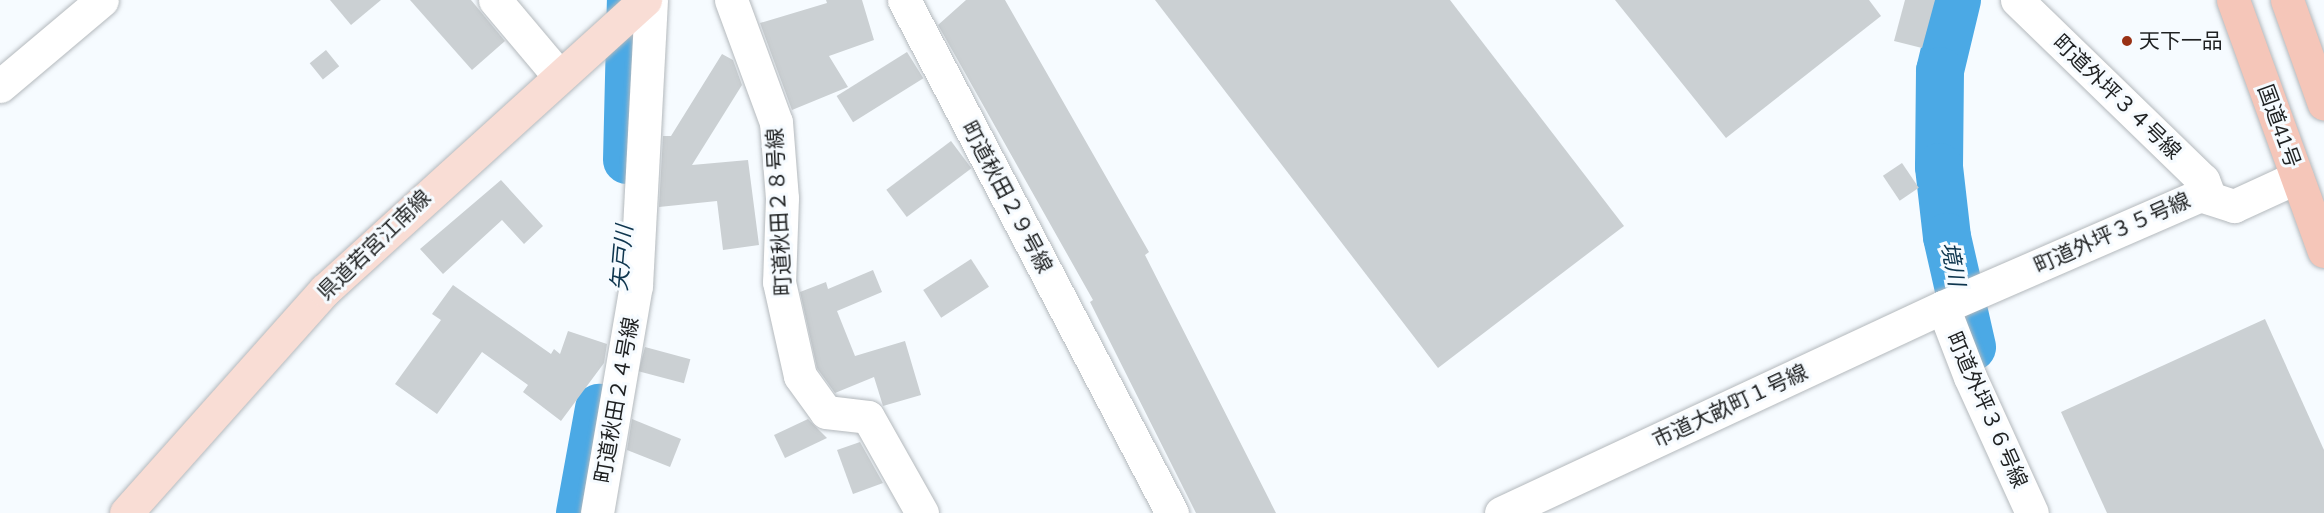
<!DOCTYPE html>
<meta charset="utf-8">
<style>
body{margin:0}
#map{position:relative;width:2324px;height:513px;overflow:hidden;background:#f6fbff;font-family:Arial,"Noto Sans JP",sans-serif}
div>[style]{position:absolute}
.river>*{height:48px;margin:-24px;padding:0 24px;transform-origin:24px;border-radius:24px;background:#4ba9e5}
.building>*{inset:0;background:#cbd0d3;transform-origin:0 0}
.roads{filter:drop-shadow(0 0 2px #b4b9bd) drop-shadow(0 0 2px #b4b9bd)}
.minor>*{height:33px;margin:-16.5px;padding:0 16.5px;transform-origin:16.5px;border-radius:16.5px;background:#fff}
.major>*{height:33px;margin:-16.5px;padding:0 16.5px;transform-origin:16.5px;border-radius:16.5px;background:#f9ddd5}
.highway>*{height:33px;margin:-16.5px;padding:0 16.5px;transform-origin:16.5px;border-radius:16.5px;background:#f5c6b9}
.dots>*{width:16px;height:16px;translate:-50% -50%;box-sizing:border-box;border:3px solid #f6fbff;border-radius:50%}
span{translate:-50% -50%;white-space:nowrap;text-align:center;line-height:1.15;-webkit-text-stroke:6px #f6fbff;paint-order:stroke}
.poi-label{font-size:21px;color:#1f2122}
.left{translate:0 -50%;text-align:left}
.street-label{font-size:21px;color:#1f2122}
.water-label{font-size:22px;color:#0d354e;font-style:italic}
</style>
<div id="map">
<div class="river">
<div style="left:1957px;top:0;width:73px;rotate:103.5deg"></div>
<div style="left:1940px;top:71px;width:96px;rotate:90.6deg"></div>
<div style="left:1939px;top:167px;width:70px;rotate:83.5deg"></div>
<div style="left:1947px;top:237px;width:113px;rotate:77.2deg"></div>
<div style="left:627px;top:160px;width:160px;rotate:-88.6deg"></div>
<div style="left:580px;top:513px;width:107px;rotate:-79.7deg"></div>
</div>
<div class="building">
<div style="clip-path:polygon(330px 0,381px 0,351px 25px)"></div>
<div style="clip-path:polygon(410px 0,471px 0,505px 41px,472px 70px)"></div>
<div style="clip-path:polygon(826px 0,862px 0,874px 40px,829px 56px,848px 87px,792px 110px,760px 23px,827px 3px)"></div>
<div style="clip-path:polygon(966px 0,1005px 0,1149px 252px,1145px 255px,1276px 513px,1196px 513px,1090px 302px,1093px 300px,938px 25px)"></div>
<div style="clip-path:polygon(1155px 0,1450px 0,1624px 226px,1438px 368px)"></div>
<div style="clip-path:polygon(1615px 0,1869px 0,1881px 16px,1726px 138px)"></div>
<div style="clip-path:polygon(1905px 0,1935px 0,1922px 48px,1894px 41px)"></div>
<div style="left:326px;top:50px;width:21px;height:21px;rotate:51deg"></div>
<div style="left:907px;top:52px;width:31px;height:83px;rotate:58deg"></div>
<div style="clip-path:polygon(722px 54px,733px 60px,742px 85px,692px 165px,748px 160px,759px 245px,723px 250px,717px 201px,659px 207px,663px 136px,671px 136px)"></div>
<div style="left:951px;top:141px;width:34px;height:81px;rotate:53deg"></div>
<div style="left:1902px;top:163px;width:30px;height:23px;rotate:56deg"></div>
<div style="clip-path:polygon(501px 180px,543px 226px,524px 244px,502px 220px,443px 274px,420px 249px)"></div>
<div style="left:971px;top:259px;width:33px;height:57px;rotate:57deg"></div>
<div style="clip-path:polygon(873px 270px,882px 292px,837px 311px,855px 356px,905px 341px,921px 395px,883px 406px,874px 377px,835px 393px,817px 368px,800px 292px,826px 282px,828px 289px)"></div>
<div style="clip-path:polygon(453px 285px,551px 354px,554px 349px,560px 354px,568px 331px,607px 344px,604px 363px,561px 421px,523px 392px,528px 385px,482px 352px,437px 414px,395px 384px,441px 320px,432px 314px)"></div>
<div style="clip-path:polygon(2265px 319px,2324px 450px,2324px 513px,2107px 513px,2061px 412px)"></div>
<div style="left:645px;top:347px;width:47px;height:25px;rotate:15deg"></div>
<div style="clip-path:polygon(632px 419px,681px 439px,670px 467px,627px 450px)"></div>
<div style="clip-path:polygon(808px 419px,827px 438px,785px 458px,774px 435px)"></div>
<div style="clip-path:polygon(860px 442px,883px 483px,853px 494px,837px 450px)"></div>
</div>
<div class="roads">
<div class="minor">
<div style="left:495px;top:0;width:99px;rotate:49.9deg"></div>
<div style="left:731px;top:0;width:130px;rotate:69.8deg"></div>
<div style="left:776px;top:122px;width:76px;rotate:85.5deg"></div>
<div style="left:782px;top:198px;width:84px;rotate:92deg"></div>
<div style="left:779px;top:282px;width:96px;rotate:77.4deg"></div>
<div style="left:800px;top:376px;width:44px;rotate:54.2deg"></div>
<div style="left:826px;top:412px;width:42px;rotate:6.8deg"></div>
<div style="left:868px;top:417px;width:110px;rotate:60.6deg"></div>
<div style="left:904px;top:0;width:579px;rotate:62.42deg"></div>
<div style="left:2017px;top:0;width:259px;rotate:44.1deg"></div>
<div style="left:2203px;top:180px;width:19px;rotate:69deg"></div>
<div style="left:0;top:86px;width:133px;rotate:-40.1deg"></div>
<div style="left:1943px;top:307px;width:75px;rotate:68.9deg"></div>
<div style="left:1970px;top:377px;width:149px;rotate:65.5deg"></div>
<div style="left:597px;top:513px;width:230px;rotate:-80.3deg"></div>
<div style="left:636px;top:286px;width:286px;rotate:-87deg"></div>
<div style="left:1501px;top:513px;width:488px;rotate:-25deg"></div>
<div style="left:1943px;top:307px;width:280px;rotate:-23.5deg"></div>
<div style="left:2200px;top:195px;width:36px;rotate:18deg"></div>
<div style="left:2234px;top:206px;width:69px;rotate:-24.7deg"></div>
</div>
<div class="major">
<div style="left:126px;top:513px;width:299px;rotate:-48.3deg"></div>
<div style="left:325px;top:290px;width:432px;rotate:-42.2deg"></div>
</div>
<div class="highway">
<div style="left:2233px;top:0;width:267px;rotate:70.1deg"></div>
<div style="left:2287px;top:0;width:110px;rotate:70.4deg"></div>
</div>
</div>
<div class="dots">
<div style="left:2127px;top:41px;background:#993115"></div>
</div>
<div class="poi-label">
<span class="left" style="left:2139px;top:41px">天下一品</span>
</div>
<div class="street-label">
<span style="left:2117px;top:97px;rotate:44deg">町道外坪３４号線</span>
<span style="left:2279px;top:126px;rotate:70deg">国道41号</span>
<span style="left:1007px;top:197px;rotate:62deg">町道秋田２９号線</span>
<span style="left:779px;top:212px;rotate:-93deg">町道秋田２８号線</span>
<span style="left:2112px;top:233px;rotate:-24deg">町道外坪３５号線</span>
<span style="left:374px;top:245px;rotate:-44deg">県道若宮江南線</span>
<span style="left:617px;top:400px;rotate:-80deg">町道秋田２４号線</span>
<span style="left:1730px;top:406px;rotate:-25deg">市道大畝町１号線</span>
<span style="left:1987px;top:410px;rotate:66deg">町道外坪３６号線</span>
</div>
<div class="water-label">
<span style="left:622px;top:258px;rotate:-85deg">矢戸川</span>
<span style="left:1953px;top:264px;rotate:79deg">境川</span>
</div>
</div>
